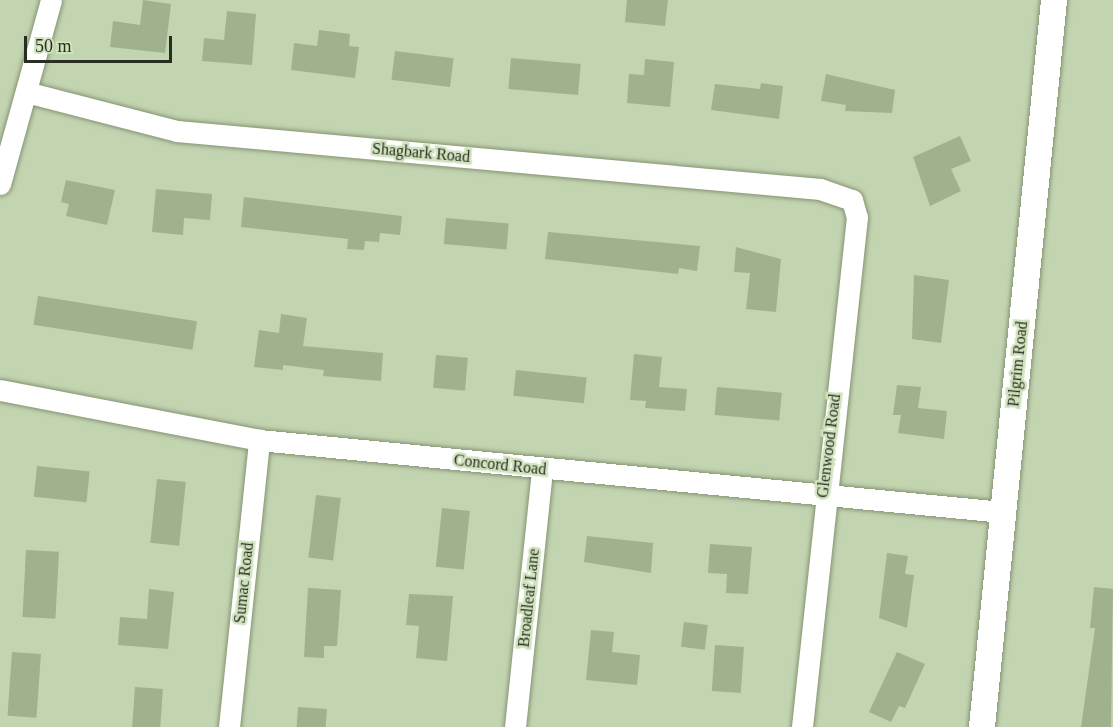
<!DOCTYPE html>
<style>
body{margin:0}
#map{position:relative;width:1113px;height:727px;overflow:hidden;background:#c3d4b1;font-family:"Times New Roman",serif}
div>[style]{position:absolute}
.building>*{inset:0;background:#a0b18e;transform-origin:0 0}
.roads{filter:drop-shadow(0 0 2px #859473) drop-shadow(0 0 2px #859473)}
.minor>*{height:21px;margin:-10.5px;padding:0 10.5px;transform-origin:10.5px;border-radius:10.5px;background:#fff}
.tertiary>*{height:26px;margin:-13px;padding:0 13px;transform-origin:13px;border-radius:13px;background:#fff}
span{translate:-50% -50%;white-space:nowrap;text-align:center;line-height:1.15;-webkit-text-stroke:5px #d0e2be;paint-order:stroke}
.street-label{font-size:16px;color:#282e20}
.scale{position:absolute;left:24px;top:36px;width:148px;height:27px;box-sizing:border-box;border:3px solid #282e20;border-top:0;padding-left:8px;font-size:18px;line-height:21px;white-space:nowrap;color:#282e20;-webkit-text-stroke:4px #d0e2be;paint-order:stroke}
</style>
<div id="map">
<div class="building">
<div style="clip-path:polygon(143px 0,171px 4px,165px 53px,110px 47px,113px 21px,140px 25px)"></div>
<div style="clip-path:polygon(627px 0,668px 0,665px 26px,625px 22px)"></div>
<div style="clip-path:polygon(227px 11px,256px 14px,252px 65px,202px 61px,204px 38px,224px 40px)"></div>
<div style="clip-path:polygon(319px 30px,350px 34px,349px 46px,359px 47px,355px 78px,291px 70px,294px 43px,317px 46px)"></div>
<div style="left:395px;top:51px;width:59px;height:29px;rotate:7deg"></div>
<div style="left:511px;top:58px;width:70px;height:31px;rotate:5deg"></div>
<div style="clip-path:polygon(645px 59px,674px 62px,670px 107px,627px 103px,629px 74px,644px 75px)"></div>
<div style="clip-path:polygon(826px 74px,895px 90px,892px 113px,845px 111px,846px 105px,821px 101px)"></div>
<div style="clip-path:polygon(761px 83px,783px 86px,779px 119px,711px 110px,715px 84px,760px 89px)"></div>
<div style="clip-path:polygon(960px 136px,971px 161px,951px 169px,961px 191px,930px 206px,913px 157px)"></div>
<div style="clip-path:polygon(66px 180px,115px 190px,107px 225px,66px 216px,69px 204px,61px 202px)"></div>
<div style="clip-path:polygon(156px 189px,212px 194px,210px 220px,184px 218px,183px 235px,152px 232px)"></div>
<div style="clip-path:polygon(244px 197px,402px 216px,400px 235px,380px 233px,379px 242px,365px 241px,364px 250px,347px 249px,348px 239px,241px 227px)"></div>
<div style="left:446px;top:218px;width:63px;height:26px;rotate:5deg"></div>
<div style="clip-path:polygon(548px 232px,700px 246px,697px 271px,679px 268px,678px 274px,545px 259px)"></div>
<div style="clip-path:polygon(736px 247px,781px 259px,776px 312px,746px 309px,750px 273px,734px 272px)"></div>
<div style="clip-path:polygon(914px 275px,949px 280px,941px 343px,912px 339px)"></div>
<div style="left:38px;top:296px;width:161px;height:29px;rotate:9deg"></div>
<div style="clip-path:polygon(281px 314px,307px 318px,303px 346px,383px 353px,381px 381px,323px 376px,324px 370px,283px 365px,283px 370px,254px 367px,259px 330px,279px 333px)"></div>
<div style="clip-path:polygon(634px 354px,662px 357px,659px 387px,687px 389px,685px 411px,645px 408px,646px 401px,630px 400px)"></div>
<div style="left:436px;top:355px;width:32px;height:33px;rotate:5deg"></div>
<div style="left:516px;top:370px;width:71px;height:26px;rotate:6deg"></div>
<div style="clip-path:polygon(897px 385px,921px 387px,918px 408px,947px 411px,944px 439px,898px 433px,901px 415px,893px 415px)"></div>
<div style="left:717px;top:387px;width:65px;height:28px;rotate:5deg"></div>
<div style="left:37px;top:466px;width:53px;height:31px;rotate:6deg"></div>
<div style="left:157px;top:479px;width:29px;height:64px;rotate:6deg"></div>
<div style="left:316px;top:495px;width:25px;height:63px;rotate:7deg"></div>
<div style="left:442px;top:508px;width:28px;height:59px;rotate:6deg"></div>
<div style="clip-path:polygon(587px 536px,653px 543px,651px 573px,584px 562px)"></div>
<div style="clip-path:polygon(710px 544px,752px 547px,748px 594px,726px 593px,727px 574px,708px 573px)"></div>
<div style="left:26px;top:550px;width:33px;height:67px;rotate:3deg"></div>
<div style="clip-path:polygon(887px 553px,908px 556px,905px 574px,914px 575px,907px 628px,879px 618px)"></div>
<div style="clip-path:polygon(1094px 587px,1113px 589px,1111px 727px,1081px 727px,1095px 628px,1090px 628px)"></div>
<div style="clip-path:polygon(308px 588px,341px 590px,337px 646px,324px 646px,324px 658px,304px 657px)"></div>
<div style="clip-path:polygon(149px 589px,174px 592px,168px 649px,118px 645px,120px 617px,147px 619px)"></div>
<div style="clip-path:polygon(409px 594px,453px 596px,447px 661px,416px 658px,419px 626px,406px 625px)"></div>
<div style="left:684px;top:622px;width:24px;height:25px;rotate:7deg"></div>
<div style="clip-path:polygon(591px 630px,614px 632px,612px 652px,640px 655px,637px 685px,586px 680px)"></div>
<div style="left:715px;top:645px;width:29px;height:46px;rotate:4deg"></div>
<div style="left:12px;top:652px;width:29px;height:64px;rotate:4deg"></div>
<div style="clip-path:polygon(897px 652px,925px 664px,905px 708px,899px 706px,891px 722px,869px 712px)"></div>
<div style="left:135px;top:687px;width:28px;height:40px;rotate:4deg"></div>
<div style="left:298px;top:707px;width:29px;height:20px;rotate:4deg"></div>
</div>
<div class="roads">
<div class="minor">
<div style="left:26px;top:92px;width:156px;rotate:14.5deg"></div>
<div style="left:177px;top:131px;width:646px;rotate:5.15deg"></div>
<div style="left:820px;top:189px;width:34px;rotate:19deg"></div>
<div style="left:852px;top:200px;width:18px;rotate:74deg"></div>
<div style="left:857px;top:217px;width:513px;rotate:96.16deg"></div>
<div style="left:0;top:184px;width:191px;rotate:-74.5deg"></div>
<div style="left:0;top:390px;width:264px;rotate:10.9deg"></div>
<div style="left:259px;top:440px;width:747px;rotate:5.53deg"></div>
<div style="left:229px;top:727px;width:289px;rotate:-84deg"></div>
<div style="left:515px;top:727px;width:259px;rotate:-84deg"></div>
</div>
<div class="tertiary">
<div style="left:982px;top:727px;width:731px;rotate:-84.34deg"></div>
</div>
</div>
<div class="street-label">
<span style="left:421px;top:153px;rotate:5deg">Shagbark Road</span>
<span style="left:1018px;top:364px;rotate:-84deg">Pilgrim Road</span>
<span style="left:829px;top:446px;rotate:-83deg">Glenwood Road</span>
<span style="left:500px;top:465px;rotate:6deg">Concord Road</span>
<span style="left:244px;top:583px;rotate:-84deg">Sumac Road</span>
<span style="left:529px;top:598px;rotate:-84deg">Broadleaf Lane</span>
</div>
<div class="scale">50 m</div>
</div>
